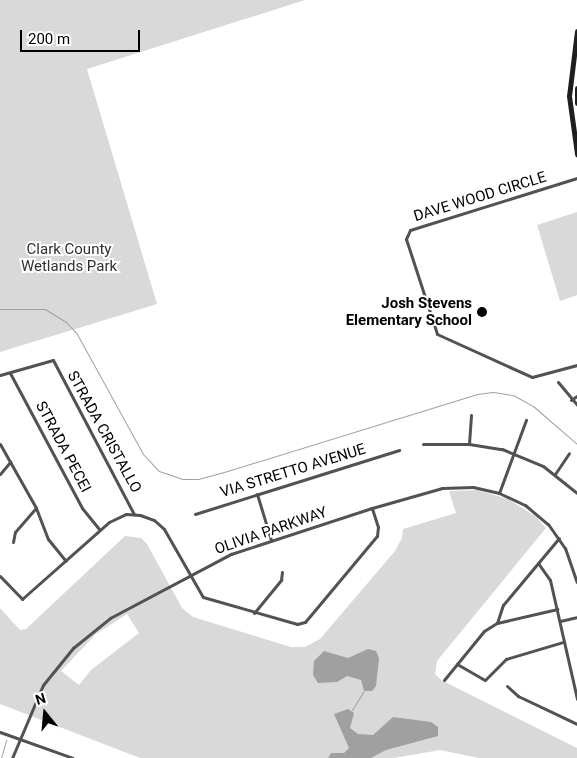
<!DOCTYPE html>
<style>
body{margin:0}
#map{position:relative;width:577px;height:758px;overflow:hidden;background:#fff;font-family:Roboto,sans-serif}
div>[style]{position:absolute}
.green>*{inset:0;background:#d9d9d9}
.water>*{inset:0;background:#a0a0a0}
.stream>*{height:1px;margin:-0.5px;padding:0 0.5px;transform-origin:0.5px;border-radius:0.5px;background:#a0a0a0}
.minor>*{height:3px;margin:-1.5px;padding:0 1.5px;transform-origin:1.5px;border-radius:1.5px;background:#525252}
.secondary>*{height:5px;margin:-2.5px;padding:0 2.5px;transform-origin:2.5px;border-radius:2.5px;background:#1f1f1f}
.dots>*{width:14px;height:14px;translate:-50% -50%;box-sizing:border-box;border:2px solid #fff;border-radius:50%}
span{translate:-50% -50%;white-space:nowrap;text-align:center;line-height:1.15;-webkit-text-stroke:4px #fff;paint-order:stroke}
.street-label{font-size:15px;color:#000}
.park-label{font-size:15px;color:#303030}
.poi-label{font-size:15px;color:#000;font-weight:700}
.right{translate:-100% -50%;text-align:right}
.north{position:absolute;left:20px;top:688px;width:50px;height:50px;-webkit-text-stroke:4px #fff;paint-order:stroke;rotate:343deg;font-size:14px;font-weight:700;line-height:20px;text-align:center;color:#000}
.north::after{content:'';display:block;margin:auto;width:18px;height:22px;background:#000;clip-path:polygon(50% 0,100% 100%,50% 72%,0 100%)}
.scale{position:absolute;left:20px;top:30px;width:120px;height:22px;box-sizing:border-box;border:2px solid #000;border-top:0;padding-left:6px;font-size:15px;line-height:18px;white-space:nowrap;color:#000;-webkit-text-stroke:4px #fff;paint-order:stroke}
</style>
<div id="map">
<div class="green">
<div style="clip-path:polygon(0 0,305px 0,87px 69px,157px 304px,0 352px)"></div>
<div style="clip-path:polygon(577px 212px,577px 295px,560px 301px,537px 225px)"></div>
<div style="clip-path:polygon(evenodd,477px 490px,508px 499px,535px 516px,546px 528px,437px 661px,435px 674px,441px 680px,577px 748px,577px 758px,479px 758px,440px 750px,394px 758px,140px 758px,0 704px,0 608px,20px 630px,26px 629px,125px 536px,141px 538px,147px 544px,182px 608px,193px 617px,291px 647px,305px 647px,320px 639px,395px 551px,402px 538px,403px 529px,456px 513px,449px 491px,477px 490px,127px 614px,139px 633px,91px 670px,79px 685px,61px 671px,96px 634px,127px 614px)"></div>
</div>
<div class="water">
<div style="clip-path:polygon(368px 649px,376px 651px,379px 658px,376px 686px,372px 691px,364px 691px,361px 680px,347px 676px,337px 682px,318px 683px,313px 675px,314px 661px,324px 651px,348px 658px)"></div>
<div style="clip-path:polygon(348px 709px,354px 713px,350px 728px,358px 734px,373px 735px,393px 717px,431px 722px,438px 727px,438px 736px,386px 750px,371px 758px,328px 758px,331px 753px,344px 753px,349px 748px,334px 714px)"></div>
</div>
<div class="stream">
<div style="left:0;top:309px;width:45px"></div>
<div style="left:45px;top:309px;width:25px;rotate:32deg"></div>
<div style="left:66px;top:322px;width:16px;rotate:47deg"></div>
<div style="left:77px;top:334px;width:137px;rotate:61.2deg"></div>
<div style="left:143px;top:454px;width:23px;rotate:47deg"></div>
<div style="left:159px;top:471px;width:24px;rotate:19deg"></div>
<div style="left:182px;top:479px;width:16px"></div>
<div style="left:198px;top:479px;width:27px;rotate:-15deg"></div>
<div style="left:224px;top:472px;width:265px;rotate:-17.1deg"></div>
<div style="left:477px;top:394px;width:16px;rotate:-7deg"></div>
<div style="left:493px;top:392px;width:20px;rotate:9deg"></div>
<div style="left:513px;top:395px;width:23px;rotate:29deg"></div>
<div style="left:533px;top:406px;width:58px;rotate:40.8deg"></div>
<div style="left:352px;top:710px;width:22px;rotate:-58deg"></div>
<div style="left:1px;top:758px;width:19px;rotate:-74deg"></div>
</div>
<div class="minor">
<div style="left:577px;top:178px;width:175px;rotate:162.7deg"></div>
<div style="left:410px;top:230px;width:10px;rotate:114deg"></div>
<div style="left:406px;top:239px;width:100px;rotate:71.9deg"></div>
<div style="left:437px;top:334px;width:104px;rotate:24.4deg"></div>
<div style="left:532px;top:377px;width:47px;rotate:-14.9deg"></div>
<div style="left:10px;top:373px;width:153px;rotate:61.9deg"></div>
<div style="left:82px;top:508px;width:28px;rotate:51deg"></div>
<div style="left:0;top:375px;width:55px;rotate:-15.8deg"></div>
<div style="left:53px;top:360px;width:174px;rotate:62.3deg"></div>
<div style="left:558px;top:382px;width:30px;rotate:50deg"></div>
<div style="left:571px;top:400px;width:7px;rotate:-34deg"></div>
<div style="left:0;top:444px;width:73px;rotate:60.6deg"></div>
<div style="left:36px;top:508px;width:33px;rotate:69deg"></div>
<div style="left:48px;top:539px;width:28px;rotate:51deg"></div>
<div style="left:423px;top:444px;width:46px"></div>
<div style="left:469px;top:444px;width:33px;rotate:9deg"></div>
<div style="left:502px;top:449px;width:44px;rotate:22.5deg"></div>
<div style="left:543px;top:466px;width:43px;rotate:38.5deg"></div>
<div style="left:469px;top:444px;width:29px;rotate:-86deg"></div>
<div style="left:0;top:474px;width:16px;rotate:-50deg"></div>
<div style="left:555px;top:474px;width:25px;rotate:-56deg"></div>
<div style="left:499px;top:493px;width:78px;rotate:-69.7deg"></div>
<div style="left:257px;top:494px;width:48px;rotate:73.1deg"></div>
<div style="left:195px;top:514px;width:214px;rotate:-17.4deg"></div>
<div style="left:13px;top:542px;width:10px;rotate:-79deg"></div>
<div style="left:15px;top:532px;width:32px;rotate:-49deg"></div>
<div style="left:538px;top:563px;width:21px;rotate:55deg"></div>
<div style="left:550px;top:580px;width:122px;rotate:77.2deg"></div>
<div style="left:0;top:576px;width:32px;rotate:46deg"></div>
<div style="left:22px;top:599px;width:116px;rotate:-41.5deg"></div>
<div style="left:109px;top:522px;width:19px;rotate:-25deg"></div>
<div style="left:126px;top:514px;width:14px;rotate:4deg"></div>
<div style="left:140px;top:515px;width:15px;rotate:20deg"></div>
<div style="left:154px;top:520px;width:13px;rotate:42deg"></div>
<div style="left:164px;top:529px;width:78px;rotate:60.2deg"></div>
<div style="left:203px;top:597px;width:98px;rotate:16deg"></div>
<div style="left:297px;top:624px;width:8px;rotate:-14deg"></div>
<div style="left:305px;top:622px;width:112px;rotate:-50.1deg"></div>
<div style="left:377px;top:536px;width:9px;rotate:-84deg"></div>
<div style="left:378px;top:527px;width:20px;rotate:-108deg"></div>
<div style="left:254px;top:613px;width:43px;rotate:-50.7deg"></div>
<div style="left:281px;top:580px;width:8px;rotate:-83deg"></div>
<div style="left:560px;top:621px;width:17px;rotate:-13deg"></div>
<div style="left:497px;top:623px;width:19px;rotate:-72deg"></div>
<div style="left:503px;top:605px;width:87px;rotate:-50.1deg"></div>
<div style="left:497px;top:623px;width:62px;rotate:-13.1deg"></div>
<div style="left:457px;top:664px;width:32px;rotate:30deg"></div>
<div style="left:485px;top:680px;width:30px;rotate:-45deg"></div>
<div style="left:506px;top:659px;width:59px;rotate:-16.6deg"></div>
<div style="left:444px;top:680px;width:63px;rotate:-50.8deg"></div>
<div style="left:484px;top:631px;width:15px;rotate:-32deg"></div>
<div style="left:507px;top:686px;width:15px;rotate:42deg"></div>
<div style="left:518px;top:696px;width:65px;rotate:25.4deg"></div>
<div style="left:0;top:732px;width:77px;rotate:19.6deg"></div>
<div style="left:12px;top:758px;width:79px;rotate:-67deg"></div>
<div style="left:43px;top:685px;width:48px;rotate:-51deg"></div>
<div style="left:73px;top:648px;width:48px;rotate:-39deg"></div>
<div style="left:110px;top:618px;width:137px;rotate:-27.9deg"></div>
<div style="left:231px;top:554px;width:148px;rotate:-18.1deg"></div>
<div style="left:372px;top:508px;width:73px;rotate:-15.9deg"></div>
<div style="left:442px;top:488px;width:31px;rotate:-2deg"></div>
<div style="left:473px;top:487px;width:27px;rotate:13deg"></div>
<div style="left:499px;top:493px;width:29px;rotate:25deg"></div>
<div style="left:525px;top:505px;width:30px;rotate:40deg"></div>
<div style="left:548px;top:524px;width:29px;rotate:55deg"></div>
<div style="left:565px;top:548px;width:36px;rotate:71deg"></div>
</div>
<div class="secondary">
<div style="left:577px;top:31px;width:65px;rotate:97deg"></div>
<div style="left:569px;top:96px;width:59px;rotate:82.1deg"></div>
<div style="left:577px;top:88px;width:15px;rotate:90deg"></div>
</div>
<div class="dots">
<div style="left:482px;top:312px;background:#000"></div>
</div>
<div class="street-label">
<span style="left:480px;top:197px;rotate:-17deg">DAVE WOOD CIRCLE</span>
<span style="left:104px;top:432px;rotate:61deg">STRADA CRISTALLO</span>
<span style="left:63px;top:447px;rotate:62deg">STRADA PECEI</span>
<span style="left:293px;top:471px;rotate:-17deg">VIA STRETTO AVENUE</span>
<span style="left:271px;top:531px;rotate:-19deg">OLIVIA PARKWAY</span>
</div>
<div class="park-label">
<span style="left:69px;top:258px">Clark County<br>Wetlands Park</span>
</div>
<div class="poi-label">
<span class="right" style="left:472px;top:312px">Josh Stevens<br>Elementary School</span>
</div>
<div class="north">N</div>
<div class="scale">200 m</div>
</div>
